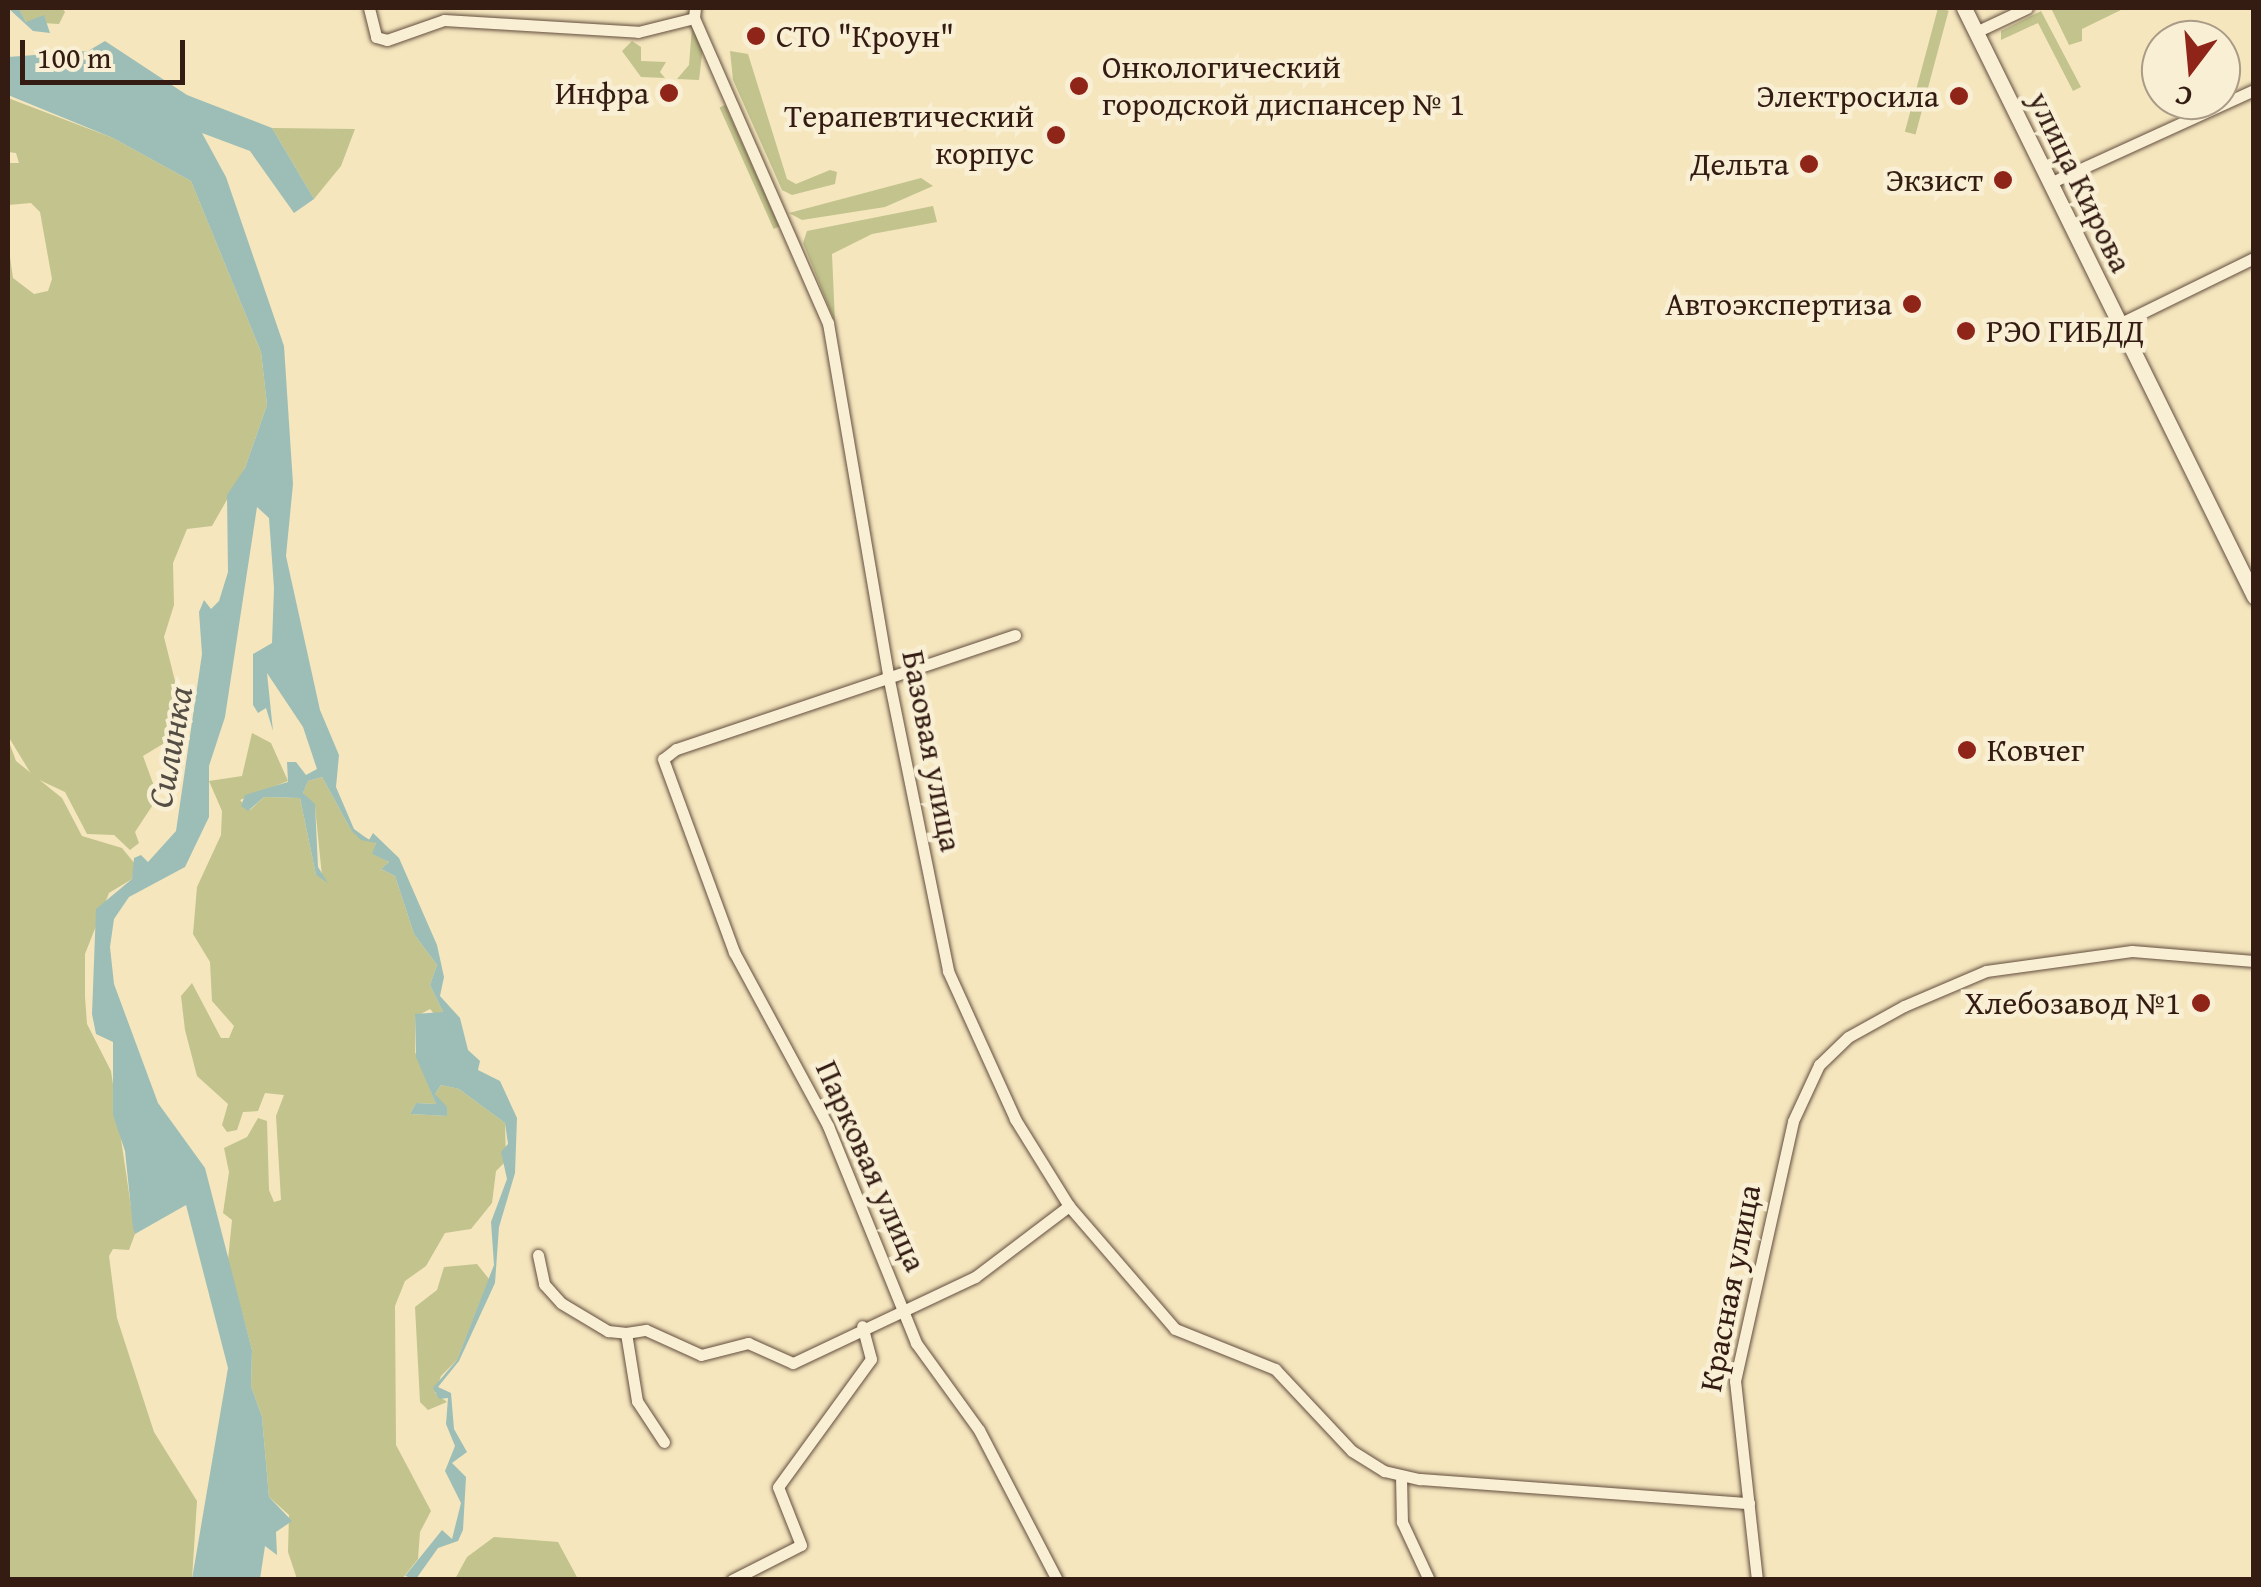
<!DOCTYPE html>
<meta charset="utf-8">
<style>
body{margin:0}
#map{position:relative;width:2261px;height:1587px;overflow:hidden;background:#f5e6be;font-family:"Gentium Book Plus",serif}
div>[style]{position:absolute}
.green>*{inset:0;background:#c2c38d;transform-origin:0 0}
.water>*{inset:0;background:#9dbeb6}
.roads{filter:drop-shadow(0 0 2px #644e3e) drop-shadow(0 0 2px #644e3e)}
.minor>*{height:11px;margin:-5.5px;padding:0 5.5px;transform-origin:5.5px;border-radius:5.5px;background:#f8efd5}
.secondary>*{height:15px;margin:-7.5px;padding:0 7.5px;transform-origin:7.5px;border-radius:7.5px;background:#f8efd5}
.dots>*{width:28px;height:28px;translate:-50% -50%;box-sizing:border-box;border:5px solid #f8efd5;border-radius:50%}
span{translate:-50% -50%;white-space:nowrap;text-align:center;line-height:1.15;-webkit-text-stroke:9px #f8efd5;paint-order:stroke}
.poi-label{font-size:32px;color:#341c13}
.left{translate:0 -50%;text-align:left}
.right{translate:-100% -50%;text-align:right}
.street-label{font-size:32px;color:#341c13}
.water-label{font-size:35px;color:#544d44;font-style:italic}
.frame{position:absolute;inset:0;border:10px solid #341c13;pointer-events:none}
.north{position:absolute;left:2141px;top:20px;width:100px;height:100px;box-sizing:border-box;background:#f8efd5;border:2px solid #aa9b87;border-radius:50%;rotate:196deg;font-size:28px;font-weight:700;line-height:40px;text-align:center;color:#341c13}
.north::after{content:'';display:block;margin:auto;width:35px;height:45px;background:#8f2418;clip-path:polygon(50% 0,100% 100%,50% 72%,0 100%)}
.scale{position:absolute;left:20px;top:40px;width:165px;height:45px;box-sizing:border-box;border:5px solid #341c13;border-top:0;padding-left:12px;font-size:30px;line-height:35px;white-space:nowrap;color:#341c13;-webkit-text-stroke:8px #f8efd5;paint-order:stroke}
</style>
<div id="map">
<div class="green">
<div style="clip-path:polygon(18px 8px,62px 8px,65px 12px,59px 24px,26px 22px)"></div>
<div style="left:1938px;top:8px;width:11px;height:128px;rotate:15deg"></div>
<div style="clip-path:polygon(2051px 8px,2125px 8px,2082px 29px,2082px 41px,2069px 45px)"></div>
<div style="clip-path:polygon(2041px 11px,2081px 87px,2073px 91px,2038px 23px,2001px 40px,2001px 31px)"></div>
<div style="clip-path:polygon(692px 27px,703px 47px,699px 80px,677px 79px,689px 65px)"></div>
<div style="clip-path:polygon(632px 41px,641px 47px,641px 61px,666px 62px,660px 72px,665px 78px,641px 77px,622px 51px)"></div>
<div style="clip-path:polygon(730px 51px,748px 54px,787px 179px,796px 184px,830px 170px,837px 172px,835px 184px,792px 195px,782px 190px,733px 80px)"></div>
<div style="clip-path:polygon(8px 98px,113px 138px,191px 181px,261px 352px,267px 405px,245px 468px,212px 526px,187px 529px,173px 563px,174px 605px,164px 637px,177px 689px,176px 718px,171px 739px,143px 756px,158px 797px,135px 832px,139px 843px,130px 850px,114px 835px,87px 834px,65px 792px,33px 777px,8px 736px,8px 243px,13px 278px,34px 294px,48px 291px,52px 279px,40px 212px,31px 203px,8px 205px,8px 163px,19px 163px,16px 153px,8px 152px)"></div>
<div style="left:725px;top:105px;width:133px;height:6px;rotate:66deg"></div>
<div style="clip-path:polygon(272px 128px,355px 129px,341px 166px,314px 199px)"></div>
<div style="clip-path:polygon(921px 178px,933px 186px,885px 207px,802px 220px,789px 213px)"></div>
<div style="clip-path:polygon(933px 206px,937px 222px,872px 234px,832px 254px,835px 322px,803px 243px,807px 231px)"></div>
<div style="clip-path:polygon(252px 733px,271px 743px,288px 781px,240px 800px,250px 810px,264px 797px,300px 798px,316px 875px,322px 876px,315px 807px,303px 793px,308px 781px,322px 777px,351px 830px,376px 843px,373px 854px,389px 862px,381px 869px,395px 876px,414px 934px,437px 965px,430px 985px,443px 1012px,435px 1015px,430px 1009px,415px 1017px,415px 1052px,436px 1104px,416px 1103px,410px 1114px,447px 1116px,435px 1094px,441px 1085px,459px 1089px,505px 1123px,506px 1161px,496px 1171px,492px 1203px,471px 1229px,445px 1233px,426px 1266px,405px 1281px,395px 1306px,396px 1445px,431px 1511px,420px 1532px,418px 1559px,402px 1579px,297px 1579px,288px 1552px,289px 1515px,269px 1497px,262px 1417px,251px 1386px,252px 1350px,228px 1260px,232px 1220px,223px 1213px,229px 1172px,224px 1148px,247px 1137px,258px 1118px,267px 1121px,269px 1190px,274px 1202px,281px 1200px,276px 1116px,284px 1095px,265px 1093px,258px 1111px,243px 1112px,237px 1130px,227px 1132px,222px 1125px,228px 1104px,197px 1076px,185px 1030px,181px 996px,192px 983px,221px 1038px,229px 1038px,234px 1026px,212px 1001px,210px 962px,193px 934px,197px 887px,221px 835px,222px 811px,209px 781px,242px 776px)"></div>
<div style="clip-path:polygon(8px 739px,16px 761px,62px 798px,82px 836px,122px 848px,135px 864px,132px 879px,109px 893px,85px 954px,85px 997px,87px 1024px,111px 1071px,135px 1234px,129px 1250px,113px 1249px,109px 1256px,117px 1318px,154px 1432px,197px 1501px,192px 1579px,8px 1579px)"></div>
<div style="clip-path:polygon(477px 1264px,489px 1279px,457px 1360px,441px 1376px,435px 1393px,447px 1402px,428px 1410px,420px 1402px,415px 1307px,437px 1290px,444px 1267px)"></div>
<div style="clip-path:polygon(494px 1537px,558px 1542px,578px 1579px,455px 1579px,467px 1557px)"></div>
</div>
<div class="water">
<div style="clip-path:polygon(8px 8px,19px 9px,26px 22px,44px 15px,50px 33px,33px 31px)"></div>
<div style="clip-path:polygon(105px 41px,187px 95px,272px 128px,314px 199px,294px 213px,250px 151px,202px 133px,226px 177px,284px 346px,293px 484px,286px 556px,320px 710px,339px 755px,336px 787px,354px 829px,369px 840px,373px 833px,399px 858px,437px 945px,444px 977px,440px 996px,460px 1018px,468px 1050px,480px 1061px,478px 1070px,500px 1081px,517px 1118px,515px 1173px,499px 1227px,495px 1283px,459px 1361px,438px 1387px,451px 1393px,454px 1429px,467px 1452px,452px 1463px,466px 1477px,463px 1530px,458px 1541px,438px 1548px,416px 1579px,405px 1576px,442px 1530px,452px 1539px,461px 1503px,445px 1471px,455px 1446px,446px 1424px,448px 1398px,439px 1399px,433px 1388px,457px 1360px,494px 1265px,491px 1222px,507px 1179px,501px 1152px,508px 1144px,505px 1123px,459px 1089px,441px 1085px,435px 1094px,447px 1107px,447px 1116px,410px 1114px,416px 1103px,436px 1104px,416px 1057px,415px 1014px,443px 1012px,430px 985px,437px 965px,414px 934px,395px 876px,381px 869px,389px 862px,372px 854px,376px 843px,361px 840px,351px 830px,322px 777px,308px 781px,303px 793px,315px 804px,318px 867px,328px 883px,316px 875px,300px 798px,264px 797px,248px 811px,241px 806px,245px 795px,288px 782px,287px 762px,296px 762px,306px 775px,317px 769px,303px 727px,267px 673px,273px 731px,266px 708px,258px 713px,253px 705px,253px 654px,272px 643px,274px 588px,269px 518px,257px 507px,225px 717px,209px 766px,209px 817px,185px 867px,129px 897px,114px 919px,110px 947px,114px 984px,158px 1103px,205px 1168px,252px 1350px,251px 1386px,262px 1417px,269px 1497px,292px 1521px,276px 1532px,277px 1555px,265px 1546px,260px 1579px,192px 1579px,228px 1368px,186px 1205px,135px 1234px,133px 1228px,125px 1151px,113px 1115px,113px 1042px,96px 1034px,92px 1014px,96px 909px,132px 879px,134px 858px,141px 855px,148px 862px,176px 831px,202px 654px,199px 612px,204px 600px,211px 609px,219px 601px,228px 572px,227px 495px,245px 468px,267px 405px,261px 352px,191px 181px,113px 138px,8px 95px,8px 57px,88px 51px)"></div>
</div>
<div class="roads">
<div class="minor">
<div style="left:369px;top:8px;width:30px;rotate:76deg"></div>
<div style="left:376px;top:37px;width:11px;rotate:15deg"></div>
<div style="left:387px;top:40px;width:60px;rotate:-19.3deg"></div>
<div style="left:444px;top:20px;width:194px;rotate:3.5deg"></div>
<div style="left:638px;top:32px;width:58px;rotate:-14deg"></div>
<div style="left:695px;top:8px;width:10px;rotate:96deg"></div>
<div style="left:694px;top:18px;width:333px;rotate:66.3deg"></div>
<div style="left:828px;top:323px;width:357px;rotate:80.3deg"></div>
<div style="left:888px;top:675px;width:302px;rotate:78.5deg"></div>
<div style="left:948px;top:971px;width:162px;rotate:65.6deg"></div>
<div style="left:1015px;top:1119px;width:102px;rotate:58.2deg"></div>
<div style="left:1069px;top:1206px;width:162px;rotate:49.2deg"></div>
<div style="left:1175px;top:1329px;width:108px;rotate:21.8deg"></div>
<div style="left:1275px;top:1369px;width:112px;rotate:46.8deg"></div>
<div style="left:1352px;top:1451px;width:38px;rotate:32deg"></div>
<div style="left:1384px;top:1471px;width:37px;rotate:13deg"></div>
<div style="left:1420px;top:1479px;width:330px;rotate:4.2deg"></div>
<div style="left:1976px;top:32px;width:56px;rotate:-25.2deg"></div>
<div style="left:2050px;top:183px;width:224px;rotate:-24.5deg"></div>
<div style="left:2119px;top:324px;width:150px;rotate:-26.1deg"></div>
<div style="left:1015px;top:635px;width:358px;rotate:161.4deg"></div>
<div style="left:676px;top:749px;width:16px;rotate:142deg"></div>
<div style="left:663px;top:759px;width:206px;rotate:69.8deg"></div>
<div style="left:734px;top:952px;width:198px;rotate:61.6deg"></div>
<div style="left:828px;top:1126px;width:234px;rotate:67.9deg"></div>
<div style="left:916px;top:1343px;width:107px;rotate:54.1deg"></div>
<div style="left:979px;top:1430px;width:169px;rotate:62.5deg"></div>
<div style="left:538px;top:1255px;width:30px;rotate:78deg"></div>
<div style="left:544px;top:1284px;width:25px;rotate:48deg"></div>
<div style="left:561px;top:1303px;width:55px;rotate:30.8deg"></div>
<div style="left:608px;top:1331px;width:18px;rotate:6deg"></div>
<div style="left:626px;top:1333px;width:69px;rotate:80.8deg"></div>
<div style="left:637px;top:1401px;width:49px;rotate:56.6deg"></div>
<div style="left:626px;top:1333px;width:20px;rotate:-9deg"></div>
<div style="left:646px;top:1330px;width:60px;rotate:24.4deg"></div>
<div style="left:701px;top:1355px;width:49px;rotate:-14.3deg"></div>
<div style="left:748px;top:1343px;width:49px;rotate:24deg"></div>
<div style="left:793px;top:1363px;width:201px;rotate:-25.3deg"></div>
<div style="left:975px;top:1277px;width:118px;rotate:-37.1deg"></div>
<div style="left:1401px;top:1476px;width:46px;rotate:88.8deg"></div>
<div style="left:1402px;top:1522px;width:64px;rotate:65deg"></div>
<div style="left:732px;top:1580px;width:77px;rotate:-26.9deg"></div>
<div style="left:801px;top:1545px;width:62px;rotate:-111.6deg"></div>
<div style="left:778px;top:1487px;width:158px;rotate:-54deg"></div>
<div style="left:871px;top:1359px;width:34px;rotate:-105deg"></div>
<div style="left:1757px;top:1580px;width:200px;rotate:-96.3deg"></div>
<div style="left:1735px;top:1381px;width:266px;rotate:-77.4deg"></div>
<div style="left:1793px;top:1121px;width:62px;rotate:-65.1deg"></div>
<div style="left:1819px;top:1065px;width:40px;rotate:-44deg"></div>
<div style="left:1848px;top:1037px;width:64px;rotate:-29deg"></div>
<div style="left:1904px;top:1006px;width:89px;rotate:-23.1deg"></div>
<div style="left:1986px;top:971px;width:147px;rotate:-7.8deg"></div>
<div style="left:2132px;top:951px;width:122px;rotate:4.7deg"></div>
</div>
<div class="secondary">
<div style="left:1964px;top:8px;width:656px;rotate:63.75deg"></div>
</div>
</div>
<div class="dots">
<div style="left:756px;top:36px;background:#8f2418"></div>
<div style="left:1079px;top:86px;background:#8f2418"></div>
<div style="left:669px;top:93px;background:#8f2418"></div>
<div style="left:1959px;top:96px;background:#8f2418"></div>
<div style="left:1056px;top:135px;background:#8f2418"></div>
<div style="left:1809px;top:164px;background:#8f2418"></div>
<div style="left:2003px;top:180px;background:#8f2418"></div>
<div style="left:1912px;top:304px;background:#8f2418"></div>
<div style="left:1966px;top:331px;background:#8f2418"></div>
<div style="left:1967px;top:750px;background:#8f2418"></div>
<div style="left:2201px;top:1003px;background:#8f2418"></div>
</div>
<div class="poi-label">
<span class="left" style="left:776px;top:36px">СТО "Кроун"</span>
<span class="left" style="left:1102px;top:86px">Онкологический<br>городской диспансер № 1</span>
<span class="right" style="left:649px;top:93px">Инфра</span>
<span class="right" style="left:1939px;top:96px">Электросила</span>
<span class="right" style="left:1034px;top:135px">Терапевтический<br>корпус</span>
<span class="right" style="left:1789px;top:164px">Дельта</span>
<span class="right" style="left:1983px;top:180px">Экзист</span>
<span class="right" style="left:1892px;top:304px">Автоэкспертиза</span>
<span class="left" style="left:1986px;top:331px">РЭО ГИБДД</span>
<span class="left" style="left:1987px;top:750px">Ковчег</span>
<span class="right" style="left:2181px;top:1003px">Хлебозавод №1</span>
</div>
<div class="street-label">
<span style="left:2080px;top:182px;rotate:64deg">улица Кирова</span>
<span style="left:932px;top:751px;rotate:79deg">Базовая улица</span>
<span style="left:871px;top:1166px;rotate:66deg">Парковая улица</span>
<span style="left:1730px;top:1288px;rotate:-79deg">Красная улица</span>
</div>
<div class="water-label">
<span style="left:170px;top:747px;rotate:-80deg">Силинка</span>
</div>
<div class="frame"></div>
<div class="north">С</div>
<div class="scale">100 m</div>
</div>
